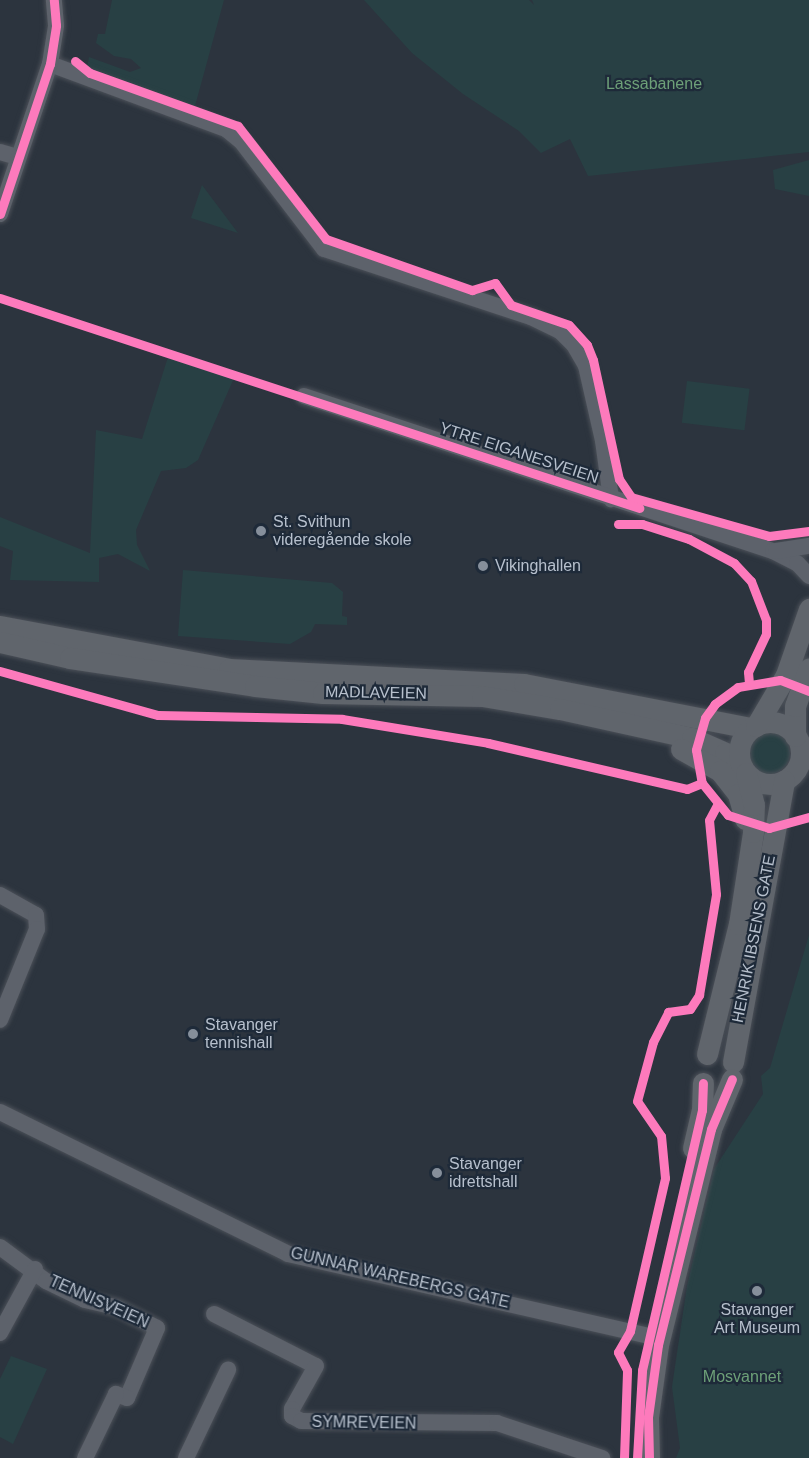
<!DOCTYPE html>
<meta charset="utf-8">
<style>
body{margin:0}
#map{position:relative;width:809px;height:1458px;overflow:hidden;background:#2c343e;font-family:Arial,sans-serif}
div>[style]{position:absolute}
.green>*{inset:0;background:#284044;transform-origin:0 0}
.round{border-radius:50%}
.roads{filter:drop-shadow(0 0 2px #4b5058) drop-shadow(0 0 2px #4b5058)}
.minor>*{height:16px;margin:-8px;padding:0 8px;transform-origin:8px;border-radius:8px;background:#5d626b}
.major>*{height:21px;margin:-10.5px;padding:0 10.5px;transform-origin:10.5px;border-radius:10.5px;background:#60656c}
.major>.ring{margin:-10.5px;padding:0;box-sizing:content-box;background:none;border:21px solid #60656c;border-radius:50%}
.cycleway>*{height:9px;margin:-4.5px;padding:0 4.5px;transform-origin:4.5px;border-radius:4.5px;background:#fd7abc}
.dots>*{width:16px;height:16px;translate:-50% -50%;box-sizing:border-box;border:3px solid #1e2a39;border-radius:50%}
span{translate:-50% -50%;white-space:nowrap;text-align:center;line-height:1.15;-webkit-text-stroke:4.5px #1e2a39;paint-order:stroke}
.park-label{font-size:16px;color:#6da078}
.street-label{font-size:16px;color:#b7c0cd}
.poi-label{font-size:16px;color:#b7c0cd}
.left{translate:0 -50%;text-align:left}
</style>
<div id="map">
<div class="green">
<div style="clip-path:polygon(112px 0,224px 0,195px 106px,87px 67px,89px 57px,130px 72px,141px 68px,131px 59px,114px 56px,96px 43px,98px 34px,105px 34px)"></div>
<div style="clip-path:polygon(364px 0,529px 0,534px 5px,532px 0,809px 0,809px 152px,588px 176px,570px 139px,541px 153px,519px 131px,463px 94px,412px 53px)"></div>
<div style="clip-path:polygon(809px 160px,809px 196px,775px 189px,773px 170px)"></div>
<div style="clip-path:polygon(202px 185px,238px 233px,191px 218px)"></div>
<div style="clip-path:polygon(168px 357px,234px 378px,198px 460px,186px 468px,161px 471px,136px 530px,137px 545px,150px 571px,118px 554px,99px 558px,99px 582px,10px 580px,13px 551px,0 546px,0 517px,90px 553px,96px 430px,142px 439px)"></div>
<div style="left:687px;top:381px;width:63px;height:42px;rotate:7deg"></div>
<div style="clip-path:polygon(183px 570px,332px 583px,343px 592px,342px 616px,347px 617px,347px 625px,315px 624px,311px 632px,290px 644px,178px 636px)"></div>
<div class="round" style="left:748px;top:732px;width:42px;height:42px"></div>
<div style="clip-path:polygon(809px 935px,809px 1458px,676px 1458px,680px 1448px,672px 1387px,687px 1286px,714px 1169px,763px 1094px,761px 1076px,770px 1068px)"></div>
<div style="clip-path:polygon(11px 1356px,47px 1369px,13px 1444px,0 1437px,0 1379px)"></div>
</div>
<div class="roads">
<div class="minor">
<div style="left:50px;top:64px;width:188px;rotate:20.3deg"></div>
<div style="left:226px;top:129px;width:19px;rotate:39deg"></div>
<div style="left:241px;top:141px;width:136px;rotate:52.5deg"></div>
<div style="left:324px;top:249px;width:218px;rotate:18.2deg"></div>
<div style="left:531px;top:317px;width:32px;rotate:26deg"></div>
<div style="left:560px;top:331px;width:20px;rotate:45deg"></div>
<div style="left:574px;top:345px;width:24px;rotate:60deg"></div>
<div style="left:586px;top:366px;width:77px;rotate:77.2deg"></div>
<div style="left:603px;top:441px;width:59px;rotate:82.1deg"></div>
<div style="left:0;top:152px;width:18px;rotate:16deg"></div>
<div style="left:0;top:214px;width:158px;rotate:-71.6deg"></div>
<div style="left:50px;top:64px;width:39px;rotate:-81deg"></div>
<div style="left:56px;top:25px;width:25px;rotate:-95deg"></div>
<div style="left:304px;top:396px;width:494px;rotate:18.3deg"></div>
<div style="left:773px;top:551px;width:27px;rotate:27deg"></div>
<div style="left:797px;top:563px;width:18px;rotate:47deg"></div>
<div style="left:776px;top:551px;width:33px;rotate:-9deg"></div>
<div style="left:0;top:895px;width:41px;rotate:29.1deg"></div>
<div style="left:36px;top:915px;width:14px;rotate:86deg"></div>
<div style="left:37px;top:929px;width:98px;rotate:112.1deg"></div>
<div style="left:0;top:1112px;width:321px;rotate:26.2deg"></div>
<div style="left:288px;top:1254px;width:369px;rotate:12.8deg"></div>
<div style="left:0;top:1247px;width:57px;rotate:36.5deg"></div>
<div style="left:46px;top:1281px;width:43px;rotate:26deg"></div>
<div style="left:85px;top:1300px;width:32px;rotate:13deg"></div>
<div style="left:116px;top:1307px;width:46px;rotate:27.1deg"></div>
<div style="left:157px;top:1328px;width:76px;rotate:113.2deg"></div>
<div style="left:127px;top:1398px;width:12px;rotate:-160deg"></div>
<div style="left:116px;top:1394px;width:71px;rotate:115.8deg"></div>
<div style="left:214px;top:1314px;width:114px;rotate:27deg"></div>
<div style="left:316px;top:1366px;width:49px;rotate:119.2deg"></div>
<div style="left:292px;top:1409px;width:7px;rotate:90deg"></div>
<div style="left:292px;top:1416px;width:10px;rotate:29deg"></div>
<div style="left:301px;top:1421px;width:196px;rotate:0.6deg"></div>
<div style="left:497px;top:1423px;width:111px;rotate:18.4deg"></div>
<div style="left:0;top:1333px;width:73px;rotate:-61.3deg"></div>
<div style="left:186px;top:1458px;width:98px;rotate:-64.5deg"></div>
</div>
<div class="major">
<div style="left:0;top:626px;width:233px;rotate:10.6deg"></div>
<div style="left:229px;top:669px;width:295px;rotate:2.9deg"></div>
<div style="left:524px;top:684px;width:231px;rotate:11deg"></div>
<div style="left:0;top:642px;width:72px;rotate:12.9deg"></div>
<div style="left:70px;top:658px;width:187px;rotate:8.6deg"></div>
<div style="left:255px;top:686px;width:68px;rotate:5.9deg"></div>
<div style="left:323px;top:693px;width:159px;rotate:1.1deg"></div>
<div style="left:482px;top:696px;width:79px;rotate:9.5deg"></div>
<div style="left:560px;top:709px;width:135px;rotate:12.4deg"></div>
<div style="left:692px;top:738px;width:36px;rotate:24deg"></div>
<div style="left:725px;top:753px;width:24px;rotate:42deg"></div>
<div class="ring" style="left:739px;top:722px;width:41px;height:41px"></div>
<div style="left:756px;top:726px;width:59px;rotate:-59.5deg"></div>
<div style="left:786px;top:675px;width:70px;rotate:-70.8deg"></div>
<div style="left:795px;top:736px;width:30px;rotate:-90deg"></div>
<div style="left:795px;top:706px;width:40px;rotate:-69.8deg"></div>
<div style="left:681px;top:749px;width:45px;rotate:29.4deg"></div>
<div style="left:720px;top:771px;width:29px;rotate:52deg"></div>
<div style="left:738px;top:794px;width:26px;rotate:74deg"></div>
<div style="left:707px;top:1054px;width:134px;rotate:-76.2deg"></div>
<div style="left:739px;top:924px;width:93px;rotate:-81.3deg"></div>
<div style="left:753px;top:832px;width:27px;rotate:-88deg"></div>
<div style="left:754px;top:805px;width:33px;rotate:-104deg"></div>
<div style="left:733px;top:1062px;width:286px;rotate:-79.7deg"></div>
<div style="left:693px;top:1148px;width:39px;rotate:-77deg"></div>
<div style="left:702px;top:1110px;width:27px;rotate:-88deg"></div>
<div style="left:649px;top:1458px;width:41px;rotate:-91.4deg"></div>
<div style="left:648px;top:1417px;width:73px;rotate:-82.1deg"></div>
<div style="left:658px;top:1345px;width:222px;rotate:-76.2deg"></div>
<div style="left:711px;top:1129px;width:54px;rotate:-67.2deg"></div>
</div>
</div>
<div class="cycleway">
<div style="left:75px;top:61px;width:19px;rotate:39deg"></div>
<div style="left:90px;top:73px;width:157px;rotate:19.7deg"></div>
<div style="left:238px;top:126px;width:143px;rotate:52.1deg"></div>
<div style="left:326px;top:239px;width:155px;rotate:19.3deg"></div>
<div style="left:472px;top:290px;width:24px;rotate:-17deg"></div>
<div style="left:495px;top:283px;width:27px;rotate:54deg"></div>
<div style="left:511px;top:305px;width:61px;rotate:19deg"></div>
<div style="left:569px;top:325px;width:27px;rotate:48deg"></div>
<div style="left:587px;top:345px;width:16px;rotate:68deg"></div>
<div style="left:593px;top:360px;width:122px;rotate:77.7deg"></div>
<div style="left:619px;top:479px;width:22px;rotate:56deg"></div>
<div style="left:631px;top:497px;width:143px;rotate:15.8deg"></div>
<div style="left:769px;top:536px;width:40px;rotate:-7.1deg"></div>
<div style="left:0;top:214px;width:158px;rotate:-71.6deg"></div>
<div style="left:50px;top:64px;width:39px;rotate:-81deg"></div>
<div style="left:56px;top:25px;width:25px;rotate:-95deg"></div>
<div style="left:0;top:298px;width:673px;rotate:18.19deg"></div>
<div style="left:618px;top:524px;width:24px"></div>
<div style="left:642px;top:524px;width:49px;rotate:17.7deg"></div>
<div style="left:689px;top:539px;width:51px;rotate:28.1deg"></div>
<div style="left:734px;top:563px;width:25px;rotate:47deg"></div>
<div style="left:751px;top:581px;width:42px;rotate:69deg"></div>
<div style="left:766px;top:620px;width:14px;rotate:90deg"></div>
<div style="left:766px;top:634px;width:42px;rotate:115.3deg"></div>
<div style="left:748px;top:672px;width:11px;rotate:85deg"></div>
<div style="left:0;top:671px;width:164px;rotate:15.6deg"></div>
<div style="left:158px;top:715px;width:184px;rotate:1.2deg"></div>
<div style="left:342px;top:719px;width:148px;rotate:9.3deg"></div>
<div style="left:488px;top:743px;width:204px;rotate:13deg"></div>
<div style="left:687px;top:789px;width:16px;rotate:-22deg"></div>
<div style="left:809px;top:691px;width:31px;rotate:-159deg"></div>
<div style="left:780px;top:680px;width:43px;rotate:170.5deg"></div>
<div style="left:738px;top:687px;width:29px;rotate:144deg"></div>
<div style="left:715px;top:704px;width:17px;rotate:126deg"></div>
<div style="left:705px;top:718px;width:33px;rotate:106deg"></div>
<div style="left:696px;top:750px;width:34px;rotate:80deg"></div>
<div style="left:702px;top:783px;width:41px;rotate:50.9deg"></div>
<div style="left:728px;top:815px;width:43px;rotate:17.6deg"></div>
<div style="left:769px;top:828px;width:41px;rotate:-15.4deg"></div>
<div style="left:624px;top:1458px;width:88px;rotate:-88deg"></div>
<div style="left:627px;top:1370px;width:20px;rotate:-117deg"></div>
<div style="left:618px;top:1352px;width:24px;rotate:-60deg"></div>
<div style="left:630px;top:1331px;width:157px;rotate:-77.1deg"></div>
<div style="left:665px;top:1178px;width:42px;rotate:-95.4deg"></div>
<div style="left:661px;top:1136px;width:42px;rotate:-124.4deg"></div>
<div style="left:637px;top:1101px;width:61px;rotate:-74.8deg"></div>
<div style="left:653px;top:1042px;width:34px;rotate:-63deg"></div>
<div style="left:668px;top:1012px;width:22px;rotate:-8deg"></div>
<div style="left:690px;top:1009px;width:17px;rotate:-57deg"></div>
<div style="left:699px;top:995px;width:102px;rotate:-80.4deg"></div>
<div style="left:716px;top:894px;width:74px;rotate:-95.4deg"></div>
<div style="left:709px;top:820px;width:17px;rotate:-62deg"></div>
<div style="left:637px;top:1458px;width:88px;rotate:-86.7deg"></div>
<div style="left:642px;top:1370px;width:267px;rotate:-77deg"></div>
<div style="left:702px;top:1110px;width:27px;rotate:-88deg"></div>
<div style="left:649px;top:1458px;width:41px;rotate:-91.4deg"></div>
<div style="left:648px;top:1417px;width:73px;rotate:-82.1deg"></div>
<div style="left:658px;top:1345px;width:222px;rotate:-76.2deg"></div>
<div style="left:711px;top:1129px;width:54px;rotate:-67.2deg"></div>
</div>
<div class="dots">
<div style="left:261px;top:531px;background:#868f9b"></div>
<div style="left:483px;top:566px;background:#868f9b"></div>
<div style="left:193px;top:1034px;background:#868f9b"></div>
<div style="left:437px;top:1173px;background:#868f9b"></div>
<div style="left:757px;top:1291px;background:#868f9b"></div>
</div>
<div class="park-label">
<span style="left:654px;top:84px">Lassabanene</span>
<span style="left:742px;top:1377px">Mosvannet</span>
</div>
<div class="street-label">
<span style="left:519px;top:453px;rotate:18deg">YTRE EIGANESVEIEN</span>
<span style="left:376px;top:693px;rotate:1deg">MADLAVEIEN</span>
<span style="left:754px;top:939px;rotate:-79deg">HENRIK IBSENS GATE</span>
<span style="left:400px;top:1278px;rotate:13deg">GUNNAR WAREBERGS GATE</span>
<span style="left:99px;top:1302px;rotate:24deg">TENNISVEIEN</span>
<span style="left:364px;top:1423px;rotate:1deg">SYMREVEIEN</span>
</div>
<div class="poi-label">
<span class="left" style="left:273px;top:531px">St. Svithun<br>videregående skole</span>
<span class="left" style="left:495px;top:566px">Vikinghallen</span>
<span class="left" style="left:205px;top:1034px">Stavanger<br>tennishall</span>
<span class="left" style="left:449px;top:1173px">Stavanger<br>idrettshall</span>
<span style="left:757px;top:1319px">Stavanger<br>Art Museum</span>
</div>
</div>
